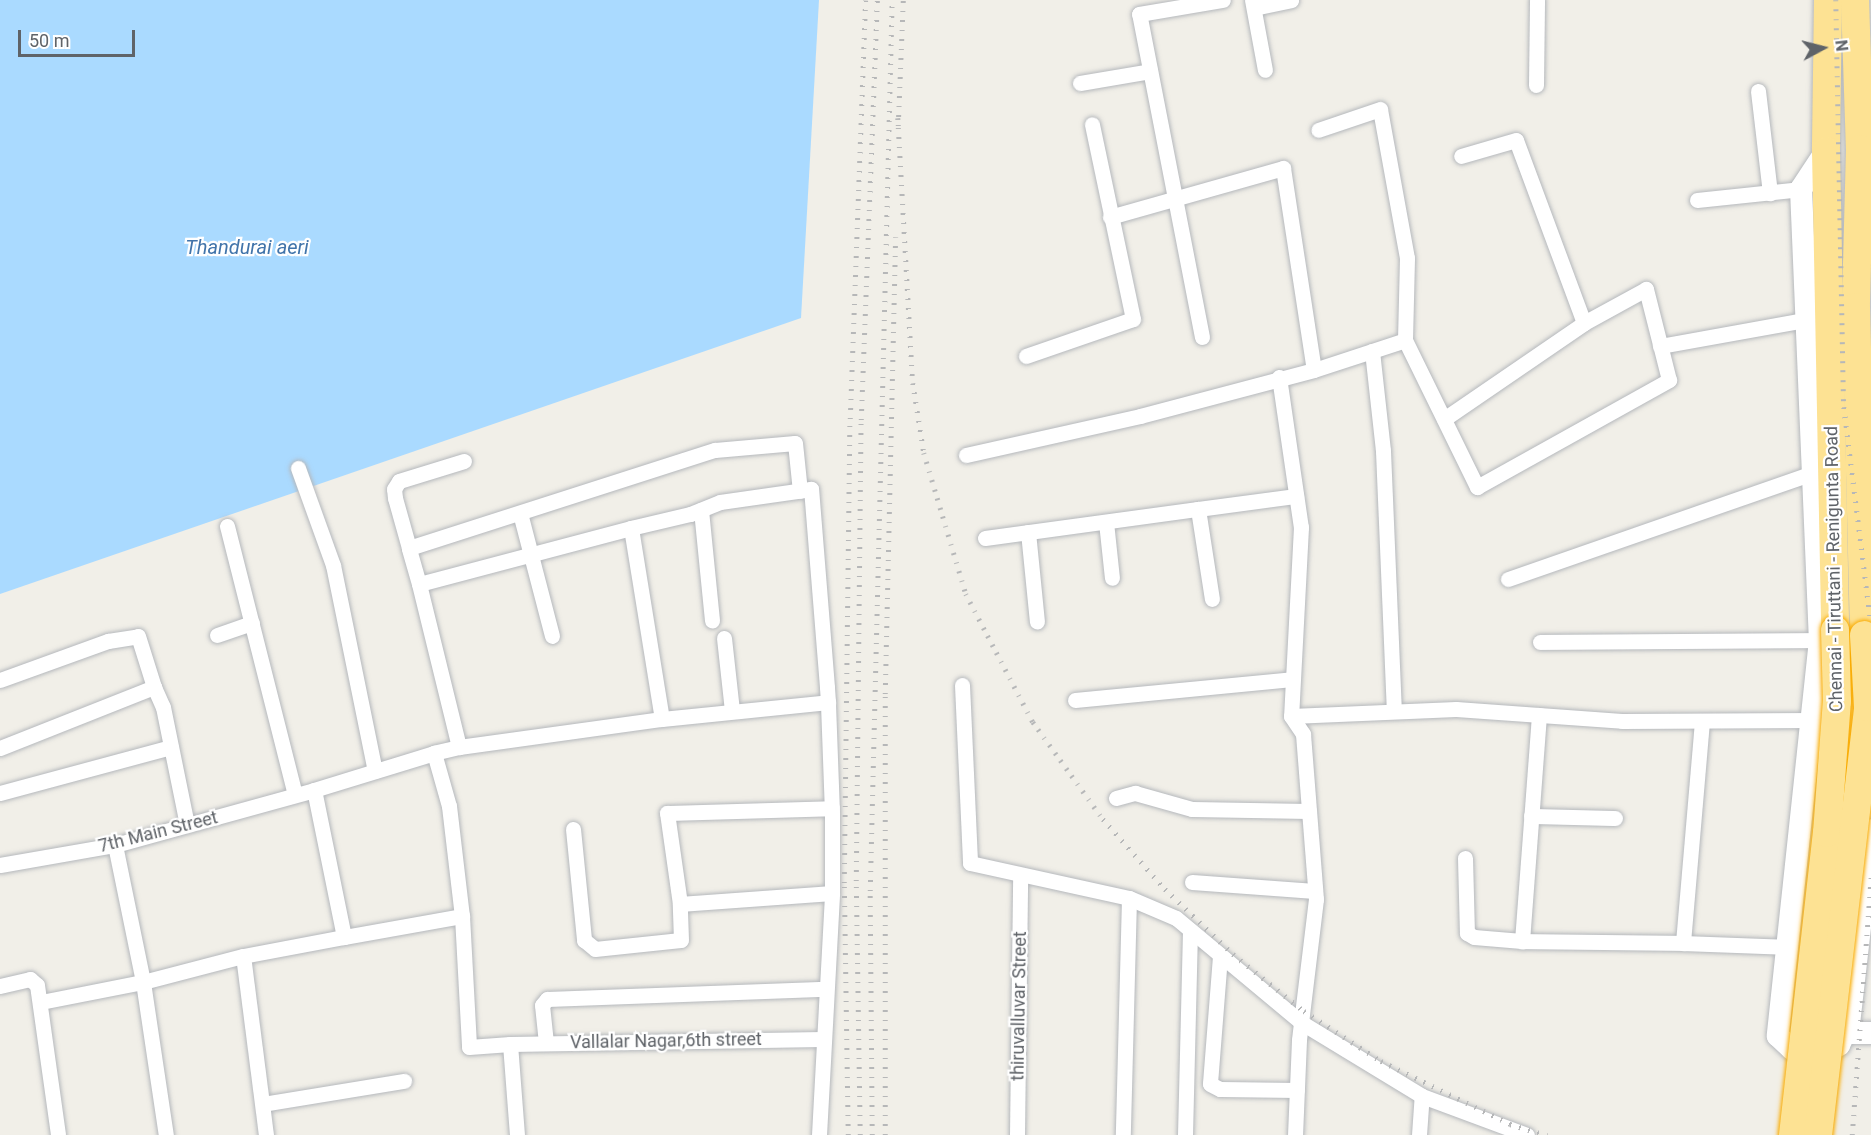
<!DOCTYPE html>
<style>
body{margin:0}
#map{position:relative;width:1871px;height:1135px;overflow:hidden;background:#f1efe8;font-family:Roboto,sans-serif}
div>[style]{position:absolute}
.water>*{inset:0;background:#aadaff}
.roads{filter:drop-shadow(0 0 2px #b5b8bc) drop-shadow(0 0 2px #b5b8bc)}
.street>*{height:15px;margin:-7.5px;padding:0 7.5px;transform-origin:7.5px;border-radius:7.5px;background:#fff}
.secondary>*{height:22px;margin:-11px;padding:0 11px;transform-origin:11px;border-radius:11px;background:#fff}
.highway>*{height:28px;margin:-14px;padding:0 14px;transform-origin:14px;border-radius:14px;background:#fde293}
.rail>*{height:4.5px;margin-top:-2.25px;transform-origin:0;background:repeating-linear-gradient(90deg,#b6b7b8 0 1.5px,transparent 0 9.5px)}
.bridges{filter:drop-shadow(0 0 2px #f9ab00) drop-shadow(0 0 2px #f9ab00)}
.highway-bridge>*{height:28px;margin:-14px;padding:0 14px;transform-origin:14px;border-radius:14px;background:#fde293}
span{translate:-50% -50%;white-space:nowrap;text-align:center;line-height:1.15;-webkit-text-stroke:4.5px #fff;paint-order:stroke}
.street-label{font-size:18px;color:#5f6368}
.water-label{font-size:20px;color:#4174aa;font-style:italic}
.north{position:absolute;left:1793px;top:18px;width:60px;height:60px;-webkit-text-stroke:4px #fff;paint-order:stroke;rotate:83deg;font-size:16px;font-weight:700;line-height:24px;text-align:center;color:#5f6368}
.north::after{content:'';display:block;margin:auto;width:21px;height:27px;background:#5f6368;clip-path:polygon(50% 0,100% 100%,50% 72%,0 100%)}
.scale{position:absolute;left:18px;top:30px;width:117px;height:27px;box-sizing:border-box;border:3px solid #5f6368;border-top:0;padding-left:8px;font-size:18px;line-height:21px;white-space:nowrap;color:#5f6368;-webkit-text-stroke:4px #fff;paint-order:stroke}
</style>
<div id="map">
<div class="water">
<div style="clip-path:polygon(0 0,819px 0,801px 318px,0 594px)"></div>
</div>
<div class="roads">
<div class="street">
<div style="left:1252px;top:0;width:71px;rotate:79.5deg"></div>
<div style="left:1254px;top:8px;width:38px;rotate:-12deg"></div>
<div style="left:1080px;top:83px;width:71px;rotate:-9.7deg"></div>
<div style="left:1536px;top:85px;width:85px;rotate:-89.3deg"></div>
<div style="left:1758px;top:91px;width:103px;rotate:83.3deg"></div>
<div style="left:1697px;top:200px;width:105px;rotate:-6deg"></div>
<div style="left:1110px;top:217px;width:180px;rotate:-15.8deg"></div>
<div style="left:1283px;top:168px;width:204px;rotate:81.3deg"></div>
<div style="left:1202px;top:337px;width:329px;rotate:-101deg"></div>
<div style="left:1139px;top:14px;width:85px;rotate:-9.5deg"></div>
<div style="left:1405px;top:340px;width:164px;rotate:63.9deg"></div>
<div style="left:1477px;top:487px;width:220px;rotate:-29.1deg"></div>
<div style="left:1669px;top:380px;width:94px;rotate:-104.2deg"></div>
<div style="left:1646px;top:289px;width:71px;rotate:151.3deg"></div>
<div style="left:1584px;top:323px;width:195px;rotate:-110.4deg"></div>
<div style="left:1516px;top:140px;width:57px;rotate:163.8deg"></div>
<div style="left:1660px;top:346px;width:152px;rotate:-10.2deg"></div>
<div style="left:1372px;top:351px;width:101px;rotate:83.7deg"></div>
<div style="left:1383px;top:451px;width:260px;rotate:87.6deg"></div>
<div style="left:1026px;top:356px;width:113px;rotate:-19.1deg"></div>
<div style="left:1133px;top:319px;width:199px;rotate:-101.9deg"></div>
<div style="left:1279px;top:377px;width:152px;rotate:81.7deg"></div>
<div style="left:1301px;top:527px;width:189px;rotate:93deg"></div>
<div style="left:1291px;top:716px;width:22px;rotate:56deg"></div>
<div style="left:1303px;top:734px;width:166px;rotate:85.5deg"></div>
<div style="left:1316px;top:899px;width:142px;rotate:96.9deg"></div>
<div style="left:1299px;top:1040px;width:95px;rotate:92.4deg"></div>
<div style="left:1444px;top:419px;width:170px;rotate:-34.4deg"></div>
<div style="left:966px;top:455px;width:178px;rotate:-12.6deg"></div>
<div style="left:1140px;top:416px;width:180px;rotate:-14.8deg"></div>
<div style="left:1314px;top:370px;width:96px;rotate:-18.2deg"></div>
<div style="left:1405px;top:340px;width:82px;rotate:-88.6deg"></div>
<div style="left:1407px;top:258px;width:151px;rotate:-100.3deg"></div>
<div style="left:1380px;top:109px;width:65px;rotate:161.3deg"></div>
<div style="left:298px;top:468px;width:103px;rotate:70.2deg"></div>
<div style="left:333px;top:565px;width:210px;rotate:78.5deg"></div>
<div style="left:1198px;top:509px;width:99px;rotate:-7.6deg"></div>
<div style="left:701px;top:510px;width:111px;rotate:84.3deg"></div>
<div style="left:520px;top:513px;width:127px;rotate:75.4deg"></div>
<div style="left:1106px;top:522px;width:56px;rotate:83.9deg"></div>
<div style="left:227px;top:526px;width:277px;rotate:75.8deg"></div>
<div style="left:631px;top:528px;width:219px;rotate:165.2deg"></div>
<div style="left:419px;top:584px;width:168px;rotate:76.2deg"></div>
<div style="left:459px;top:747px;width:205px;rotate:-7.9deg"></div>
<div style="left:1028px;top:532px;width:90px;rotate:84.3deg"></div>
<div style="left:985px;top:538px;width:215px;rotate:-7.8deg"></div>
<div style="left:1198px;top:509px;width:91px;rotate:81.2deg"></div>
<div style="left:409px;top:548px;width:52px;rotate:-105.6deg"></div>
<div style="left:395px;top:498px;width:9px;rotate:-96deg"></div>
<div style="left:394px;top:489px;width:9px;rotate:-58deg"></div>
<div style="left:399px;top:481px;width:68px;rotate:-17.1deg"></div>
<div style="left:1508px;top:579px;width:326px;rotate:-19.2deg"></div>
<div style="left:419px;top:584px;width:37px;rotate:-106deg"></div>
<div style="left:409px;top:548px;width:321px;rotate:-17.8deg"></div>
<div style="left:715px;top:450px;width:80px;rotate:-5deg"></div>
<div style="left:795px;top:443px;width:48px;rotate:84.1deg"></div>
<div style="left:217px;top:635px;width:37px;rotate:-19deg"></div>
<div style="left:724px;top:638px;width:73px;rotate:83.7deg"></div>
<div style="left:1540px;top:642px;width:280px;rotate:-0.4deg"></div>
<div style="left:0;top:680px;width:115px;rotate:-19.9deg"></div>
<div style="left:108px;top:641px;width:30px;rotate:-9deg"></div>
<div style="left:138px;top:636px;width:53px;rotate:72.6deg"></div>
<div style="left:962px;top:685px;width:178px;rotate:87.4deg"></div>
<div style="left:970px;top:863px;width:163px;rotate:12.4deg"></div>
<div style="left:1129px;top:898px;width:237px;rotate:91.5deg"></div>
<div style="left:1075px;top:700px;width:218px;rotate:-5.5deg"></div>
<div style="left:1539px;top:715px;width:227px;rotate:94.3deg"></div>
<div style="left:1522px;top:941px;width:161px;rotate:0.7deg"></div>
<div style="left:1291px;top:716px;width:165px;rotate:-2.4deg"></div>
<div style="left:1456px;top:709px;width:166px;rotate:4.1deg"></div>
<div style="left:1622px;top:721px;width:192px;rotate:-0.3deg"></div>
<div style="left:1702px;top:721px;width:223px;rotate:94.9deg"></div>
<div style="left:1683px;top:943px;width:107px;rotate:2.1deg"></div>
<div style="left:459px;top:747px;width:26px;rotate:167deg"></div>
<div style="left:434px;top:753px;width:55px;rotate:74.2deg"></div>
<div style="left:449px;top:806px;width:111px;rotate:83.3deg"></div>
<div style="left:462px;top:916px;width:131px;rotate:86.9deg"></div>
<div style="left:469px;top:1047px;width:41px;rotate:-4.2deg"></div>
<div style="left:510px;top:1044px;width:91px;rotate:85.6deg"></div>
<div style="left:0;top:748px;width:166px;rotate:-21.6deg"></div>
<div style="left:154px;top:687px;width:22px;rotate:66deg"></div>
<div style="left:163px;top:707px;width:120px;rotate:78.5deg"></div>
<div style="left:0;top:793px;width:177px;rotate:-15.1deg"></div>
<div style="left:1116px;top:798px;width:20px;rotate:-15deg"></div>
<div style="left:1135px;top:793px;width:59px;rotate:15.7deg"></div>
<div style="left:1192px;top:809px;width:117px;rotate:1deg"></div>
<div style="left:1531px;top:816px;width:84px;rotate:1.4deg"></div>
<div style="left:573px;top:829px;width:112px;rotate:84.3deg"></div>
<div style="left:584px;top:940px;width:14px;rotate:39deg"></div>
<div style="left:595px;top:949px;width:86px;rotate:-6deg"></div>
<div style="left:681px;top:940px;width:36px;rotate:-92deg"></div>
<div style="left:680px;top:904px;width:152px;rotate:-4.1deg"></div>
<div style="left:115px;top:845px;width:140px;rotate:78.4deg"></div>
<div style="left:143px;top:982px;width:155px;rotate:81.5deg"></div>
<div style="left:1465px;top:858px;width:75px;rotate:88.5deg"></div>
<div style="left:1467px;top:933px;width:8px;rotate:30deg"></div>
<div style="left:1474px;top:937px;width:48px;rotate:4.8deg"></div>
<div style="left:0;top:865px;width:117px;rotate:-9.9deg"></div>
<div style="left:115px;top:845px;width:206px;rotate:-15.4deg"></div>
<div style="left:1192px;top:882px;width:123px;rotate:4.2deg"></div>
<div style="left:1129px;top:898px;width:51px;rotate:23.1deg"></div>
<div style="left:1176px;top:918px;width:164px;rotate:39.8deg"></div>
<div style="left:1302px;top:1023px;width:140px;rotate:31.3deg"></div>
<div style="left:1422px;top:1096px;width:112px;rotate:20.4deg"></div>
<div style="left:680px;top:904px;width:92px;rotate:-98.1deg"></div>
<div style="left:667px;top:813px;width:165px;rotate:-1.7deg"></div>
<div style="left:344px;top:937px;width:120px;rotate:-10.1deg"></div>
<div style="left:1220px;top:956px;width:128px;rotate:94.5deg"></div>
<div style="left:1210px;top:1084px;width:11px;rotate:27deg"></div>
<div style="left:1220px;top:1089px;width:77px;rotate:0.7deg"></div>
<div style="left:0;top:986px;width:31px;rotate:-13deg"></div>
<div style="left:30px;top:979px;width:9px;rotate:41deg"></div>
<div style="left:37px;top:985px;width:151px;rotate:82deg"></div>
<div style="left:41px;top:1002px;width:104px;rotate:-11.1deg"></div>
<div style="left:143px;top:982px;width:103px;rotate:-14.6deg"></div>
<div style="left:546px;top:1043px;width:38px;rotate:-96deg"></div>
<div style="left:542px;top:1005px;width:8px;rotate:-50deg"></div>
<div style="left:547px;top:999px;width:279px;rotate:-2.1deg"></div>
<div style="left:510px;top:1044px;width:313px;rotate:-0.9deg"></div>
<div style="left:263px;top:1104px;width:143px;rotate:-9.3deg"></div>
<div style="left:266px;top:1135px;width:180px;rotate:-97.3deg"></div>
<div style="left:243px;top:956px;width:103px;rotate:-10.7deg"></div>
<div style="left:344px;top:937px;width:150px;rotate:-101.5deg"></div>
<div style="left:314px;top:790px;width:126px;rotate:-17.1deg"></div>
<div style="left:819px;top:1135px;width:242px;rotate:-86.9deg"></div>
<div style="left:832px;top:893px;width:80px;rotate:-90deg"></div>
<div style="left:832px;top:813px;width:111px;rotate:-92.1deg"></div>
<div style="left:828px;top:702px;width:15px;rotate:-94deg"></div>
<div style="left:827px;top:687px;width:199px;rotate:-94.6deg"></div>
<div style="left:811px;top:489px;width:92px;rotate:171.9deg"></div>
<div style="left:720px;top:502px;width:32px;rotate:158deg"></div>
<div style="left:690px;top:514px;width:61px;rotate:166.7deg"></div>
<div style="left:631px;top:528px;width:193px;rotate:80.8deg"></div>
<div style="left:662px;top:719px;width:167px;rotate:-5.8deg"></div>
<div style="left:1017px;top:1135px;width:258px;rotate:-89.3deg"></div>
<div style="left:1185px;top:1135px;width:203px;rotate:-88.6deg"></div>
<div style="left:1419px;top:1135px;width:39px;rotate:-86deg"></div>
</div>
<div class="secondary">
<div style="left:1826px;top:151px;width:45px;rotate:123.3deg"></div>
<div style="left:1801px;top:189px;width:451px;rotate:87.6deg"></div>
<div style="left:1820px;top:640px;width:398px;rotate:96.1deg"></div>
<div style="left:1778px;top:1036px;width:19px;rotate:43deg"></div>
<div style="left:1792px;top:1049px;width:25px;rotate:11deg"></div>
<div style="left:1817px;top:1054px;width:24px;rotate:-22deg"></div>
<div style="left:1839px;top:1045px;width:23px;rotate:-65deg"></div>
<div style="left:1849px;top:1024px;width:195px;rotate:-83.5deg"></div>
<div style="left:1845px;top:1033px;width:26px"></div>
</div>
<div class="highway">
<div style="left:1828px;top:0;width:151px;rotate:90.8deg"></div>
<div style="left:1826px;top:151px;width:479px;rotate:88.9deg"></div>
<div style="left:1855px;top:0;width:149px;rotate:88.1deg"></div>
<div style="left:1860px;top:149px;width:158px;rotate:91.5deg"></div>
<div style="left:1856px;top:307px;width:328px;rotate:88.6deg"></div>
</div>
</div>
<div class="rail">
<div style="left:1836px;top:0;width:407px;rotate:88.9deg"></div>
<div style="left:1844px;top:407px;width:218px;rotate:82.9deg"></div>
<div style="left:898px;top:118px;width:265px;rotate:86.8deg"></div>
<div style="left:913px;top:383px;width:71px;rotate:81.1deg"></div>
<div style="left:924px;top:453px;width:147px;rotate:73.4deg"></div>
<div style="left:966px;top:594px;width:144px;rotate:62.4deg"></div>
<div style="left:1033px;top:722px;width:120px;rotate:54.2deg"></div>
<div style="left:1103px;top:819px;width:94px;rotate:48.5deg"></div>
<div style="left:1165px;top:889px;width:94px;rotate:43.7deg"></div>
<div style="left:1233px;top:954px;width:91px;rotate:38.8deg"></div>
<div style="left:1304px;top:1011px;width:92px;rotate:33deg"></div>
<div style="left:1381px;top:1061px;width:144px;rotate:26deg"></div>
<div style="left:1510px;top:1124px;width:39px;rotate:17deg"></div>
<div style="left:898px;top:126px;width:126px;rotate:-87.7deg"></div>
<div style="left:848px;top:1135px;width:252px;rotate:-90.9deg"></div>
<div style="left:844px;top:883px;width:464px;rotate:-89.3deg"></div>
<div style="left:850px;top:419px;width:419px;rotate:-87.9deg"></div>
<div style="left:860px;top:1135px;width:254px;rotate:-90.9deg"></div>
<div style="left:856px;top:881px;width:461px;rotate:-89.4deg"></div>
<div style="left:861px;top:420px;width:420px;rotate:-87.8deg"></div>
<div style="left:872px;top:1135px;width:244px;rotate:-90.5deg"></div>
<div style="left:870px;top:891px;width:891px;rotate:-88.59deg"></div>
<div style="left:885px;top:1135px;width:441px;rotate:-90deg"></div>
<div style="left:885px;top:694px;width:457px;rotate:-88.7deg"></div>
<div style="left:1852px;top:1135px;width:262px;rotate:-85.8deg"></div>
</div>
<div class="bridges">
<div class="highway-bridge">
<div style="left:1793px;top:1135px;width:304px;rotate:-83.6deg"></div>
<div style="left:1827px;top:833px;width:132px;rotate:-85.7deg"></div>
<div style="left:1837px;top:701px;width:71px;rotate:-91.6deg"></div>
<div style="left:1818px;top:1135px;width:431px;rotate:-83.3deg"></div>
<div style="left:1868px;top:707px;width:72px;rotate:-93.2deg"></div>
</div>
</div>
<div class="street-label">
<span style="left:1834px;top:569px;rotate:-91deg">Chennai - Tiruttani - Renigunta Road</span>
<span style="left:158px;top:832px;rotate:-14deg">7th Main Street</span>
<span style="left:1019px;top:1006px;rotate:-89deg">thiruvalluvar Street</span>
<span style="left:666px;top:1041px;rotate:-1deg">Vallalar Nagar,6th street</span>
</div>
<div class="water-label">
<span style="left:247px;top:247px">Thandurai aeri</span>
</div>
<div class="north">N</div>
<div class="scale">50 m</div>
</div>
